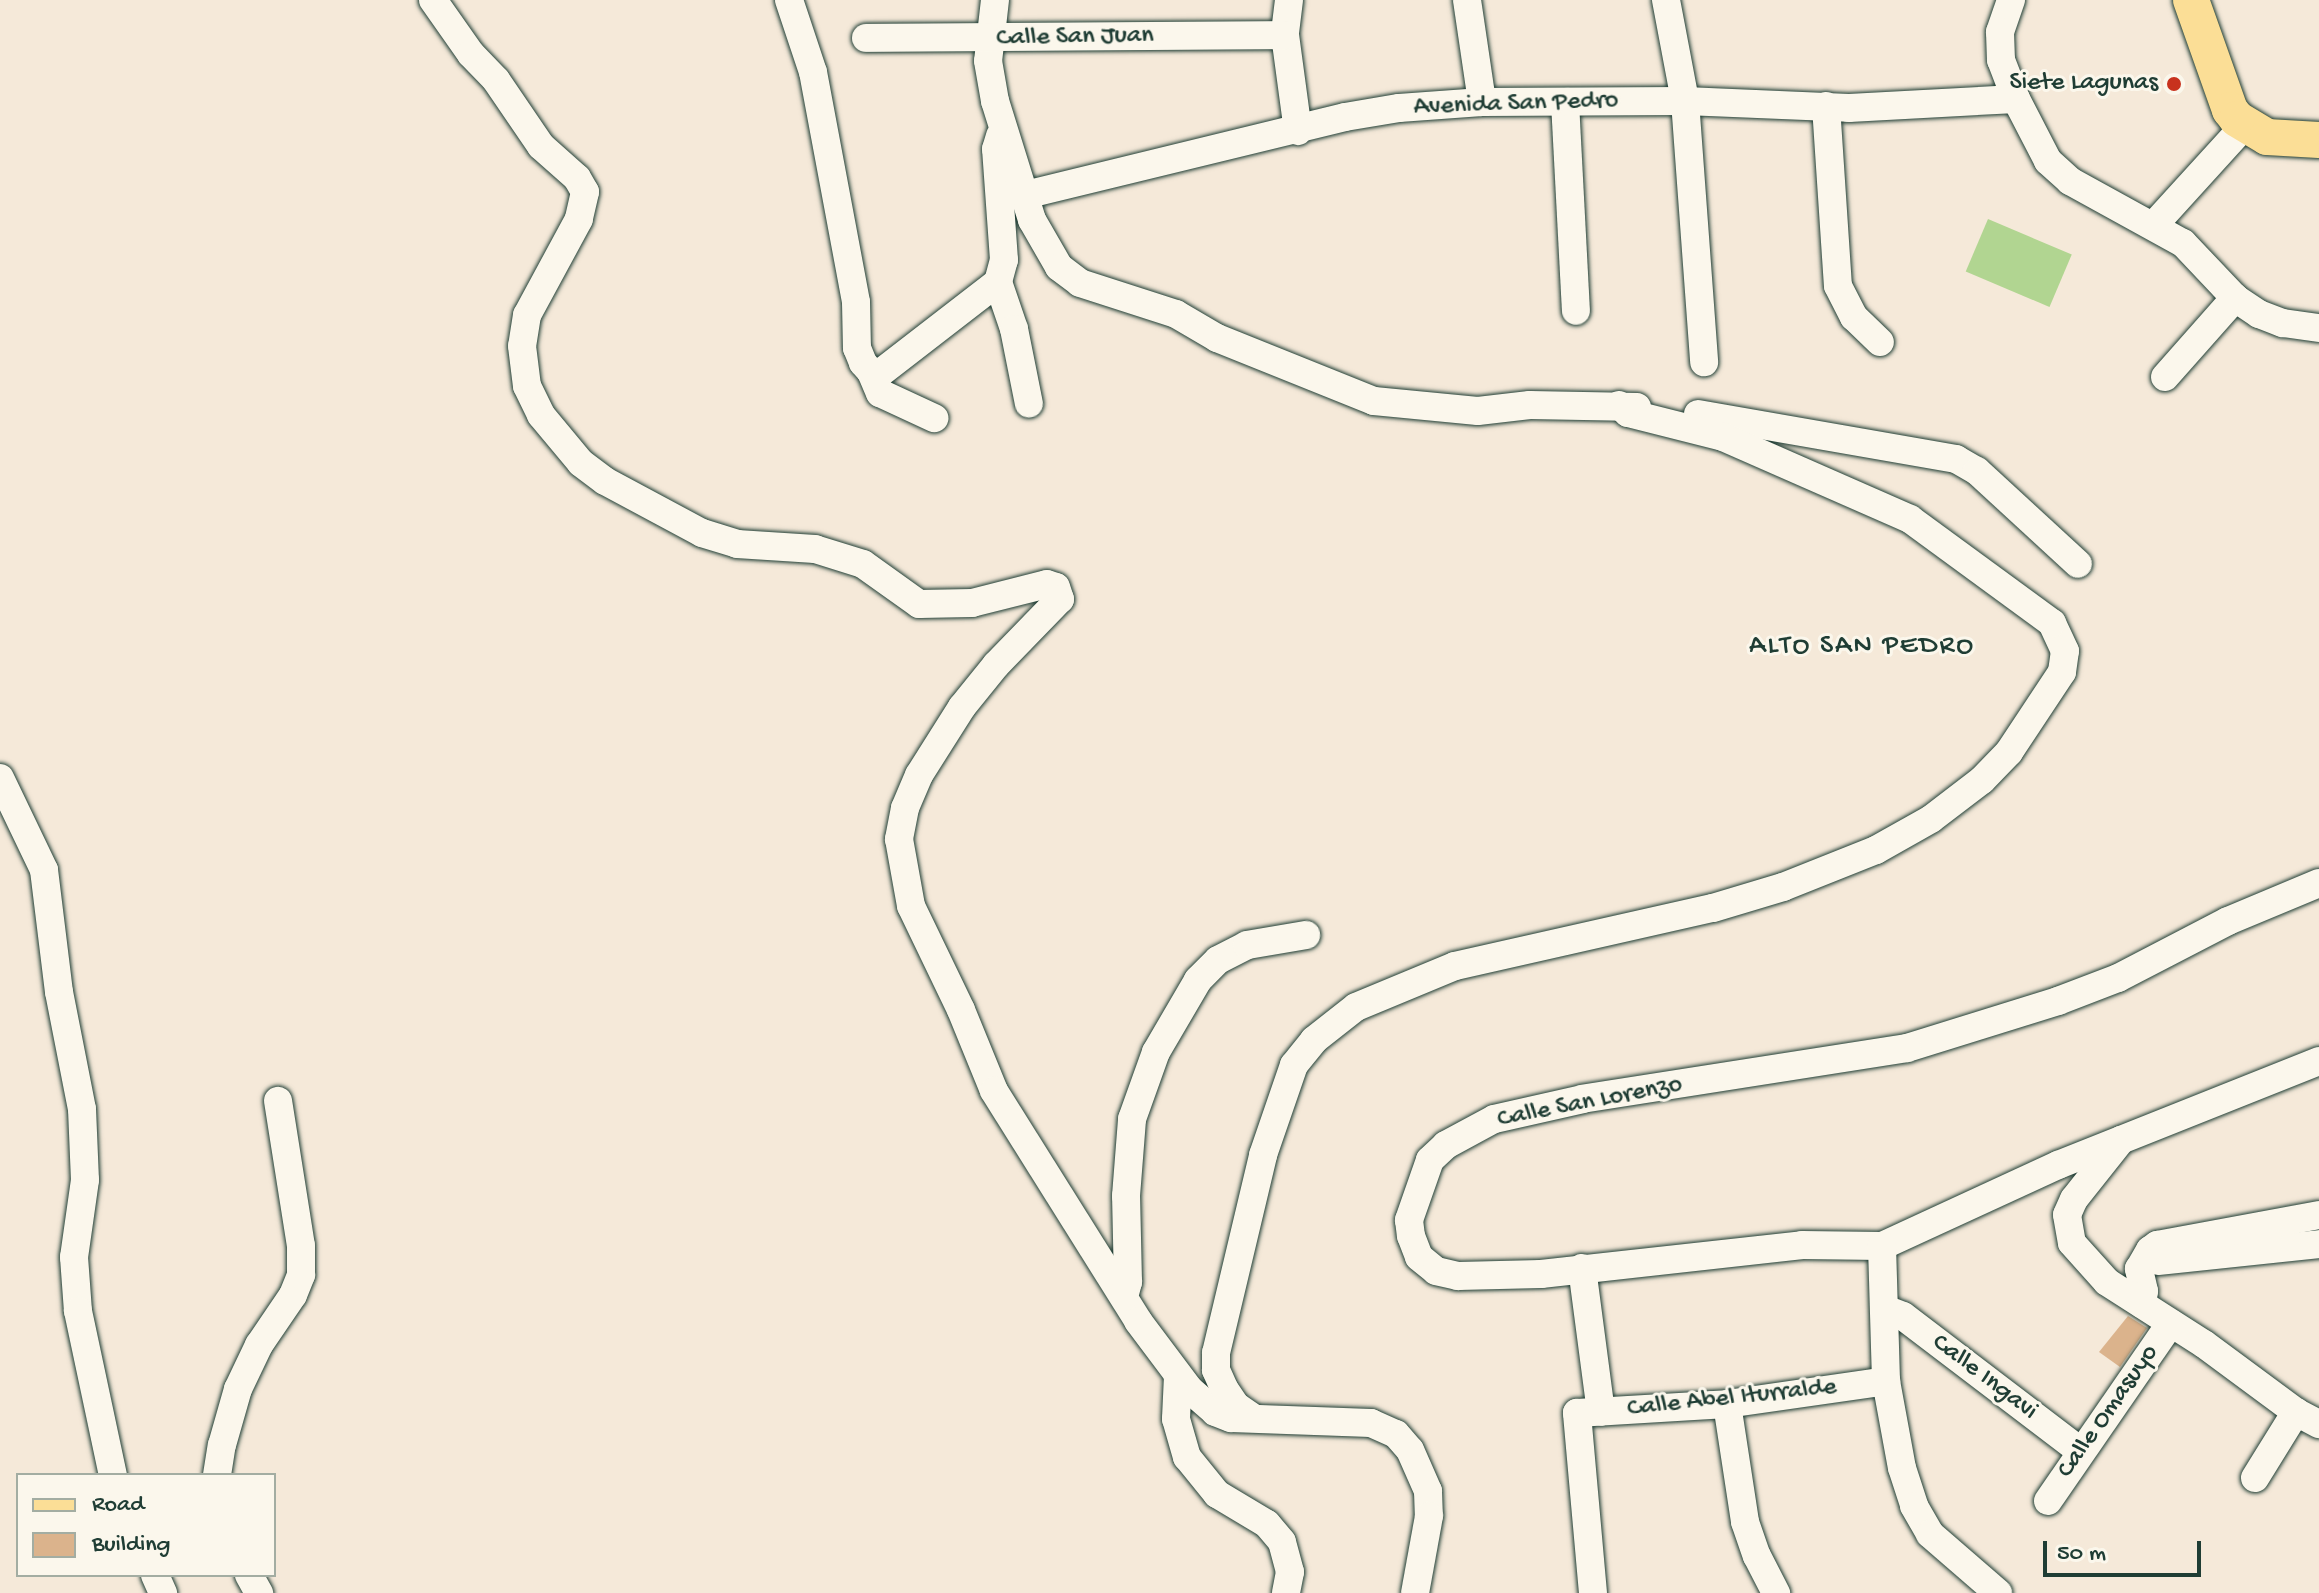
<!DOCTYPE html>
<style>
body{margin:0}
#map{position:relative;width:2319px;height:1593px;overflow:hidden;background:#f5e9d9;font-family:"Gochi Hand",sans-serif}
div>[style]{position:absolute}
.green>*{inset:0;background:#b1d591;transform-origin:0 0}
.building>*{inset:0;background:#dbb38c}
.roads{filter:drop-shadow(0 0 2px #1f3d34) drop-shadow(0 0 2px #1f3d34)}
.minor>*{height:28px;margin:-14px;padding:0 14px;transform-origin:14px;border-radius:14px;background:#fbf7ec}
.major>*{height:36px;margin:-18px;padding:0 18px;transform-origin:18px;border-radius:18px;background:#fbde96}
.dots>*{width:22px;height:22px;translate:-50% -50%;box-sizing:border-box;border:4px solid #fbf7ec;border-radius:50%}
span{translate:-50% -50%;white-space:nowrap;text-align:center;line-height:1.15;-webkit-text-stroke:6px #fbf7ec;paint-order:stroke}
.street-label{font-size:26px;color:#1f3d34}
.poi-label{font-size:26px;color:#1f3d34}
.right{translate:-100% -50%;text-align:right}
.neighbourhood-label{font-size:28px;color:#1f3d34;letter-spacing:2px}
.legend{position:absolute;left:16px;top:1473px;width:260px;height:104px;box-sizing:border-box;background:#fbf7ec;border:2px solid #a3ada2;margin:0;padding:10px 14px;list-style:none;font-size:24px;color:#1f3d34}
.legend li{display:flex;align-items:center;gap:16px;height:40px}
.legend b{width:40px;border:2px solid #a3ada2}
.scale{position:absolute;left:2043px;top:1541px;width:158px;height:36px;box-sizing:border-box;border:4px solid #1f3d34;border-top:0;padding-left:10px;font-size:24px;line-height:28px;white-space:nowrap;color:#1f3d34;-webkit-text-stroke:6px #fbf7ec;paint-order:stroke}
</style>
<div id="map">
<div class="green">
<div style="left:1988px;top:219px;width:91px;height:57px;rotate:23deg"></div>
</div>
<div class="building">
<div style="clip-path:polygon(2128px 1316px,2147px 1328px,2120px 1367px,2099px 1352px)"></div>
</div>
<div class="roads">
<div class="minor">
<div style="left:433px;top:0;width:66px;rotate:54.9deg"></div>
<div style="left:471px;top:54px;width:36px;rotate:46deg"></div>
<div style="left:496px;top:80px;width:80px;rotate:55.7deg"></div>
<div style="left:541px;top:146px;width:48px;rotate:41.6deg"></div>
<div style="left:577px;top:178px;width:16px;rotate:60deg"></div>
<div style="left:585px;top:192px;width:28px;rotate:103deg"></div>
<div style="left:579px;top:219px;width:109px;rotate:118.4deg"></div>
<div style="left:527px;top:315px;width:31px;rotate:99deg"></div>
<div style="left:522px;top:346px;width:40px;rotate:82.9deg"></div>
<div style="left:527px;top:386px;width:32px;rotate:64deg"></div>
<div style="left:541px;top:415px;width:62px;rotate:50.2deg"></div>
<div style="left:581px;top:463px;width:30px;rotate:37deg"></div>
<div style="left:605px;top:481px;width:110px;rotate:28.2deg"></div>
<div style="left:702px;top:533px;width:37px;rotate:17deg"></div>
<div style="left:737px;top:544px;width:78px;rotate:3.7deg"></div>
<div style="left:815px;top:549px;width:50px;rotate:17.4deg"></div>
<div style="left:863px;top:564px;width:69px;rotate:35.5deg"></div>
<div style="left:919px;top:604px;width:53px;rotate:-1.1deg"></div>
<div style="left:972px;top:603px;width:77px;rotate:-14.2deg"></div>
<div style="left:1047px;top:584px;width:9px;rotate:18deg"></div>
<div style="left:1056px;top:587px;width:13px;rotate:72deg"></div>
<div style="left:1060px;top:599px;width:92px;rotate:134.1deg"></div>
<div style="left:996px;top:665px;width:54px;rotate:129deg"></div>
<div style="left:962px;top:707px;width:80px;rotate:122.3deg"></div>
<div style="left:919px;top:775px;width:36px;rotate:113deg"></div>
<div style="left:905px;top:808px;width:32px;rotate:101deg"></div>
<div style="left:899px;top:839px;width:68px;rotate:79.8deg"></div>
<div style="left:911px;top:906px;width:115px;rotate:64.3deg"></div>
<div style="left:961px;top:1010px;width:87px;rotate:67.8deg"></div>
<div style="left:994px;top:1091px;width:271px;rotate:57.9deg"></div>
<div style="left:1138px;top:1321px;width:85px;rotate:53.1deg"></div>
<div style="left:1189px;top:1389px;width:35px;rotate:41deg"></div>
<div style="left:1215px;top:1412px;width:17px;rotate:21deg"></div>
<div style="left:1231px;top:1418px;width:140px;rotate:2deg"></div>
<div style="left:1371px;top:1423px;width:27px;rotate:24deg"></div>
<div style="left:1396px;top:1434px;width:21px;rotate:49deg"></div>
<div style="left:1410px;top:1450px;width:45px;rotate:66.3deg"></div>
<div style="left:1428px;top:1491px;width:25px;rotate:88deg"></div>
<div style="left:1429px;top:1516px;width:78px;rotate:100.3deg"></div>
<div style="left:789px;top:0;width:76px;rotate:71.6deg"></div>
<div style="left:813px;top:72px;width:234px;rotate:79.4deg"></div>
<div style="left:856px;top:302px;width:46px;rotate:88.8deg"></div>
<div style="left:857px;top:348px;width:16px;rotate:68deg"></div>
<div style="left:863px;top:363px;width:12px;rotate:48deg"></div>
<div style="left:871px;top:372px;width:8px;rotate:14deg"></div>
<div style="left:879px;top:374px;width:150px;rotate:-37.7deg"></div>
<div style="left:998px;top:282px;width:23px;rotate:-75deg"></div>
<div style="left:1004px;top:260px;width:111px;rotate:-94.1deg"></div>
<div style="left:996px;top:149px;width:14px;rotate:-73deg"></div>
<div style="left:995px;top:0;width:61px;rotate:96.5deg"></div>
<div style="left:988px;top:61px;width:41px;rotate:80.1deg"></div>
<div style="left:995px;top:101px;width:125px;rotate:72.7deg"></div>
<div style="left:1032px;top:220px;width:54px;rotate:60.1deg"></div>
<div style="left:1059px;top:267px;width:26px;rotate:37deg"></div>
<div style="left:1080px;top:283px;width:101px;rotate:17.9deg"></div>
<div style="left:1176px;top:314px;width:48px;rotate:30.3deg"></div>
<div style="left:1217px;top:338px;width:169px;rotate:21.9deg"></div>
<div style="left:1374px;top:401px;width:104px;rotate:5.5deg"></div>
<div style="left:1478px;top:411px;width:52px;rotate:-6.6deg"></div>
<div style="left:1530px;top:405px;width:107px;rotate:1.1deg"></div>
<div style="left:1289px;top:0;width:35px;rotate:97deg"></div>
<div style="left:1285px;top:35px;width:97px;rotate:82.3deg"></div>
<div style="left:1467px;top:0;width:103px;rotate:81.6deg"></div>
<div style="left:1666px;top:0;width:103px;rotate:79.3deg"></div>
<div style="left:1685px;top:101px;width:262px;rotate:85.8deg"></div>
<div style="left:2011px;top:0;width:34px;rotate:109deg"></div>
<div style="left:2000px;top:32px;width:28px;rotate:88deg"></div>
<div style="left:2001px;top:60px;width:42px;rotate:69deg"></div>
<div style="left:2016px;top:99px;width:70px;rotate:62.7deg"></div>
<div style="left:2048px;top:161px;width:30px;rotate:42deg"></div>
<div style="left:2070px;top:181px;width:129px;rotate:28.8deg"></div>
<div style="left:2183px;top:243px;width:76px;rotate:46.6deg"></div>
<div style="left:2235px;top:298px;width:29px;rotate:34deg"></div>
<div style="left:2259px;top:314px;width:26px;rotate:21deg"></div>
<div style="left:2283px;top:323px;width:36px;rotate:8deg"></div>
<div style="left:866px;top:38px;width:419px;rotate:-0.4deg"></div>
<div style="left:1565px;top:102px;width:209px;rotate:87deg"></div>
<div style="left:1826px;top:106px;width:180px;rotate:86.2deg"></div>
<div style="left:1838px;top:286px;width:35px;rotate:63deg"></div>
<div style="left:1854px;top:317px;width:36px;rotate:44deg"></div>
<div style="left:1025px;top:195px;width:329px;rotate:-13.7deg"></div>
<div style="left:1345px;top:117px;width:55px;rotate:-9.5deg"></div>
<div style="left:1399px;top:108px;width:83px;rotate:-4.1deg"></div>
<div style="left:1482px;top:102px;width:203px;rotate:-0.3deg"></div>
<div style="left:1685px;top:101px;width:164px;rotate:2.4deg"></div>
<div style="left:1849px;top:108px;width:167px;rotate:-3.1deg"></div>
<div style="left:2154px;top:225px;width:134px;rotate:-47.7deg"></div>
<div style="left:998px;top:282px;width:50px;rotate:71.2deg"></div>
<div style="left:1014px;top:329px;width:76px;rotate:78.7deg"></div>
<div style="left:871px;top:372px;width:23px;rotate:67deg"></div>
<div style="left:880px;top:393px;width:60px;rotate:24.8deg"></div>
<div style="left:2165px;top:377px;width:106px;rotate:-48.5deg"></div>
<div style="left:1698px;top:414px;width:262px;rotate:9.9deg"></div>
<div style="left:1956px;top:459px;width:24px;rotate:30deg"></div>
<div style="left:1977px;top:471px;width:137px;rotate:42.6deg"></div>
<div style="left:0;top:778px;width:102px;rotate:64.4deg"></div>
<div style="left:44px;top:870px;width:123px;rotate:83deg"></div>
<div style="left:59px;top:992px;width:119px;rotate:78.9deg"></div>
<div style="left:82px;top:1109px;width:71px;rotate:87.6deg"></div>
<div style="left:85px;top:1180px;width:78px;rotate:98.1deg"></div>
<div style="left:74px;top:1257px;width:54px;rotate:85.8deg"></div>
<div style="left:78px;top:1311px;width:168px;rotate:78deg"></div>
<div style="left:2319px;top:883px;width:99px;rotate:157.3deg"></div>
<div style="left:2228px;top:921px;width:124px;rotate:152.6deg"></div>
<div style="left:2118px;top:978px;width:64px;rotate:159deg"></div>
<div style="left:2058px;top:1001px;width:158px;rotate:162.7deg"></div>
<div style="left:1907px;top:1048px;width:328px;rotate:171.1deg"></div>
<div style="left:1583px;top:1099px;width:91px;rotate:167.3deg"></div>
<div style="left:1494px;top:1119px;width:55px;rotate:151.6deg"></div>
<div style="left:1446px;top:1145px;width:22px;rotate:137deg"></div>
<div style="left:1430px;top:1160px;width:64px;rotate:109.3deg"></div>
<div style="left:1409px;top:1220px;width:16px;rotate:83deg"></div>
<div style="left:1411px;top:1236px;width:22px;rotate:69deg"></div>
<div style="left:1419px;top:1257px;width:22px;rotate:39deg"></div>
<div style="left:1436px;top:1271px;width:23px;rotate:13deg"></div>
<div style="left:1458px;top:1276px;width:83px;rotate:-1.4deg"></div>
<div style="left:1541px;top:1274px;width:263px;rotate:-6.3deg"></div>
<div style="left:1802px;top:1245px;width:80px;rotate:0.7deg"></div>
<div style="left:1882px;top:1246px;width:194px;rotate:-24.7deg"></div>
<div style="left:2058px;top:1165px;width:281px;rotate:-21.7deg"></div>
<div style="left:2121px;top:1140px;width:75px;rotate:128.5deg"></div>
<div style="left:2074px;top:1199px;width:17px;rotate:114deg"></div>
<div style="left:2067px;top:1215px;width:28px;rotate:80deg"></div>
<div style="left:2072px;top:1243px;width:52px;rotate:48.1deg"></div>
<div style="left:2107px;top:1282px;width:115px;rotate:32.6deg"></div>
<div style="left:2204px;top:1344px;width:114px;rotate:36.5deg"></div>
<div style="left:2296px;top:1412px;width:26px;rotate:28deg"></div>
<div style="left:1882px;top:1246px;width:135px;rotate:88.3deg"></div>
<div style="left:1886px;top:1381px;width:88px;rotate:79.6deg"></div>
<div style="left:1902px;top:1468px;width:40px;rotate:72deg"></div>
<div style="left:1914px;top:1506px;width:32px;rotate:60deg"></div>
<div style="left:1930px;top:1534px;width:90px;rotate:40.9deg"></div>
<div style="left:2158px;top:1261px;width:162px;rotate:-6deg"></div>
<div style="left:1582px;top:1268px;width:145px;rotate:82.5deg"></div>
<div style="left:1124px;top:1297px;width:16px;rotate:-75deg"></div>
<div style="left:1128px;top:1282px;width:86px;rotate:-91.3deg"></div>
<div style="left:1126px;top:1196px;width:77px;rotate:-85.5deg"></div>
<div style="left:1132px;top:1119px;width:71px;rotate:-70.3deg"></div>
<div style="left:1156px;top:1052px;width:83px;rotate:-59.7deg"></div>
<div style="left:1198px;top:980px;width:28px;rotate:-45deg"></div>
<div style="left:1218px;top:960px;width:33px;rotate:-27deg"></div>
<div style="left:1247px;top:945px;width:60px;rotate:-9.6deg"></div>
<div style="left:2142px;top:1304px;width:13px;rotate:-81deg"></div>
<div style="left:2144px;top:1291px;width:23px;rotate:-103deg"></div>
<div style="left:2139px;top:1269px;width:22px;rotate:-60deg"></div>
<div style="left:2150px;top:1250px;width:9px;rotate:-36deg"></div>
<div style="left:2157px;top:1245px;width:165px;rotate:-10.5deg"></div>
<div style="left:1885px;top:1309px;width:19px;rotate:21deg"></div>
<div style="left:1903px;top:1316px;width:223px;rotate:37.3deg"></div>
<div style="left:1178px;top:1376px;width:43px;rotate:92.7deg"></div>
<div style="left:1176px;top:1419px;width:40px;rotate:74deg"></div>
<div style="left:1187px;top:1457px;width:48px;rotate:51deg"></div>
<div style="left:1217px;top:1494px;width:58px;rotate:31deg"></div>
<div style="left:1267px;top:1524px;width:23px;rotate:50deg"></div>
<div style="left:1282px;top:1542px;width:31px;rotate:75deg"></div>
<div style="left:1290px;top:1572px;width:21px;rotate:101deg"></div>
<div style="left:1727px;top:1404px;width:119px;rotate:81.3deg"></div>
<div style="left:1745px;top:1522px;width:36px;rotate:71deg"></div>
<div style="left:1757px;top:1556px;width:42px;rotate:62.8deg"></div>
<div style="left:1252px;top:1417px;width:19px;rotate:-145deg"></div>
<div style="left:1236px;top:1406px;width:22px;rotate:-124deg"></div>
<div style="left:1224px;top:1388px;width:20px;rotate:-114deg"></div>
<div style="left:1216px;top:1370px;width:17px;rotate:-90deg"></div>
<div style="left:1216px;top:1353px;width:204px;rotate:-76.6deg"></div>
<div style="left:1263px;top:1155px;width:95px;rotate:-71deg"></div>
<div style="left:1294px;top:1065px;width:32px;rotate:-51deg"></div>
<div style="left:1314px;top:1040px;width:53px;rotate:-38.2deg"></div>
<div style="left:1356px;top:1007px;width:107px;rotate:-22.5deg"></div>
<div style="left:1455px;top:966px;width:264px;rotate:-12.7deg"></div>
<div style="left:1713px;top:908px;width:73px;rotate:-16.7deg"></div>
<div style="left:1783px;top:887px;width:100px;rotate:-21.7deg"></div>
<div style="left:1876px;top:850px;width:63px;rotate:-29.4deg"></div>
<div style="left:1931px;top:819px;width:64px;rotate:-37.4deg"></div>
<div style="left:1982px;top:780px;width:39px;rotate:-46deg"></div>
<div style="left:2009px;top:752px;width:96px;rotate:-56.5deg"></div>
<div style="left:2062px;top:672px;width:21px;rotate:-82deg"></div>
<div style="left:2065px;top:651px;width:31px;rotate:-115deg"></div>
<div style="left:2052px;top:623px;width:176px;rotate:-143.8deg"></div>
<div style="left:1910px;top:519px;width:204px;rotate:-156.3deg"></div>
<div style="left:1723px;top:437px;width:98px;rotate:-165.8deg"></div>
<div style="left:1628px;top:413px;width:12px;rotate:-138deg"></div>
<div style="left:217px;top:1475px;width:30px;rotate:-81deg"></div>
<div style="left:222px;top:1445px;width:58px;rotate:-74.1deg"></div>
<div style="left:238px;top:1389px;width:49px;rotate:-64.5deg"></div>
<div style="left:259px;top:1345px;width:60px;rotate:-55.8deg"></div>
<div style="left:293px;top:1295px;width:22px;rotate:-68deg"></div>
<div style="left:301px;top:1275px;width:29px;rotate:-90deg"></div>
<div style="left:301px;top:1246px;width:147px;rotate:-99deg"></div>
<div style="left:2255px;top:1478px;width:78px;rotate:-58.2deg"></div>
<div style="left:2048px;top:1501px;width:216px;rotate:-55.4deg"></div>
<div style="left:155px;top:1575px;width:20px;rotate:66deg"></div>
<div style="left:249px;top:1575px;width:21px;rotate:61deg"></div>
<div style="left:1593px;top:1593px;width:181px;rotate:-95.1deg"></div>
<div style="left:1577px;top:1413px;width:150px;rotate:-3.4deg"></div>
<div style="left:1727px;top:1404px;width:161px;rotate:-8.2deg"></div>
</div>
<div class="major">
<div style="left:2191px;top:0;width:117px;rotate:70.5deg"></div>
<div style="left:2230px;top:110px;width:11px;rotate:52deg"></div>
<div style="left:2237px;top:119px;width:35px;rotate:31deg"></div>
<div style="left:2267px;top:137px;width:52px;rotate:3.3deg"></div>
</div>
</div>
<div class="dots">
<div style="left:2174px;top:84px;background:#c8321e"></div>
</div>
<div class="street-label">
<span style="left:1075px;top:38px;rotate:-1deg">Calle San Juan</span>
<span style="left:1516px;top:105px;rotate:-2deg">Avenida San Pedro</span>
<span style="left:1590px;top:1103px;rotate:-11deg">Calle San Lorenzo</span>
<span style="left:1984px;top:1378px;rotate:37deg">Calle Ingavi</span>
<span style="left:1732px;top:1399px;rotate:-6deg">Calle Abel Iturralde</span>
<span style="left:2109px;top:1412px;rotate:-55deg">Calle Omasuyo</span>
</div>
<div class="poi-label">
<span class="right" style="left:2158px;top:84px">Siete Lagunas</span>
</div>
<div class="neighbourhood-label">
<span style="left:1862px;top:647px">ALTO SAN PEDRO</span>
</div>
<ul class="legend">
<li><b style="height:10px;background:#fbde96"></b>Road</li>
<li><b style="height:22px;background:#dbb38c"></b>Building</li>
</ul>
<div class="scale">50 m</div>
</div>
